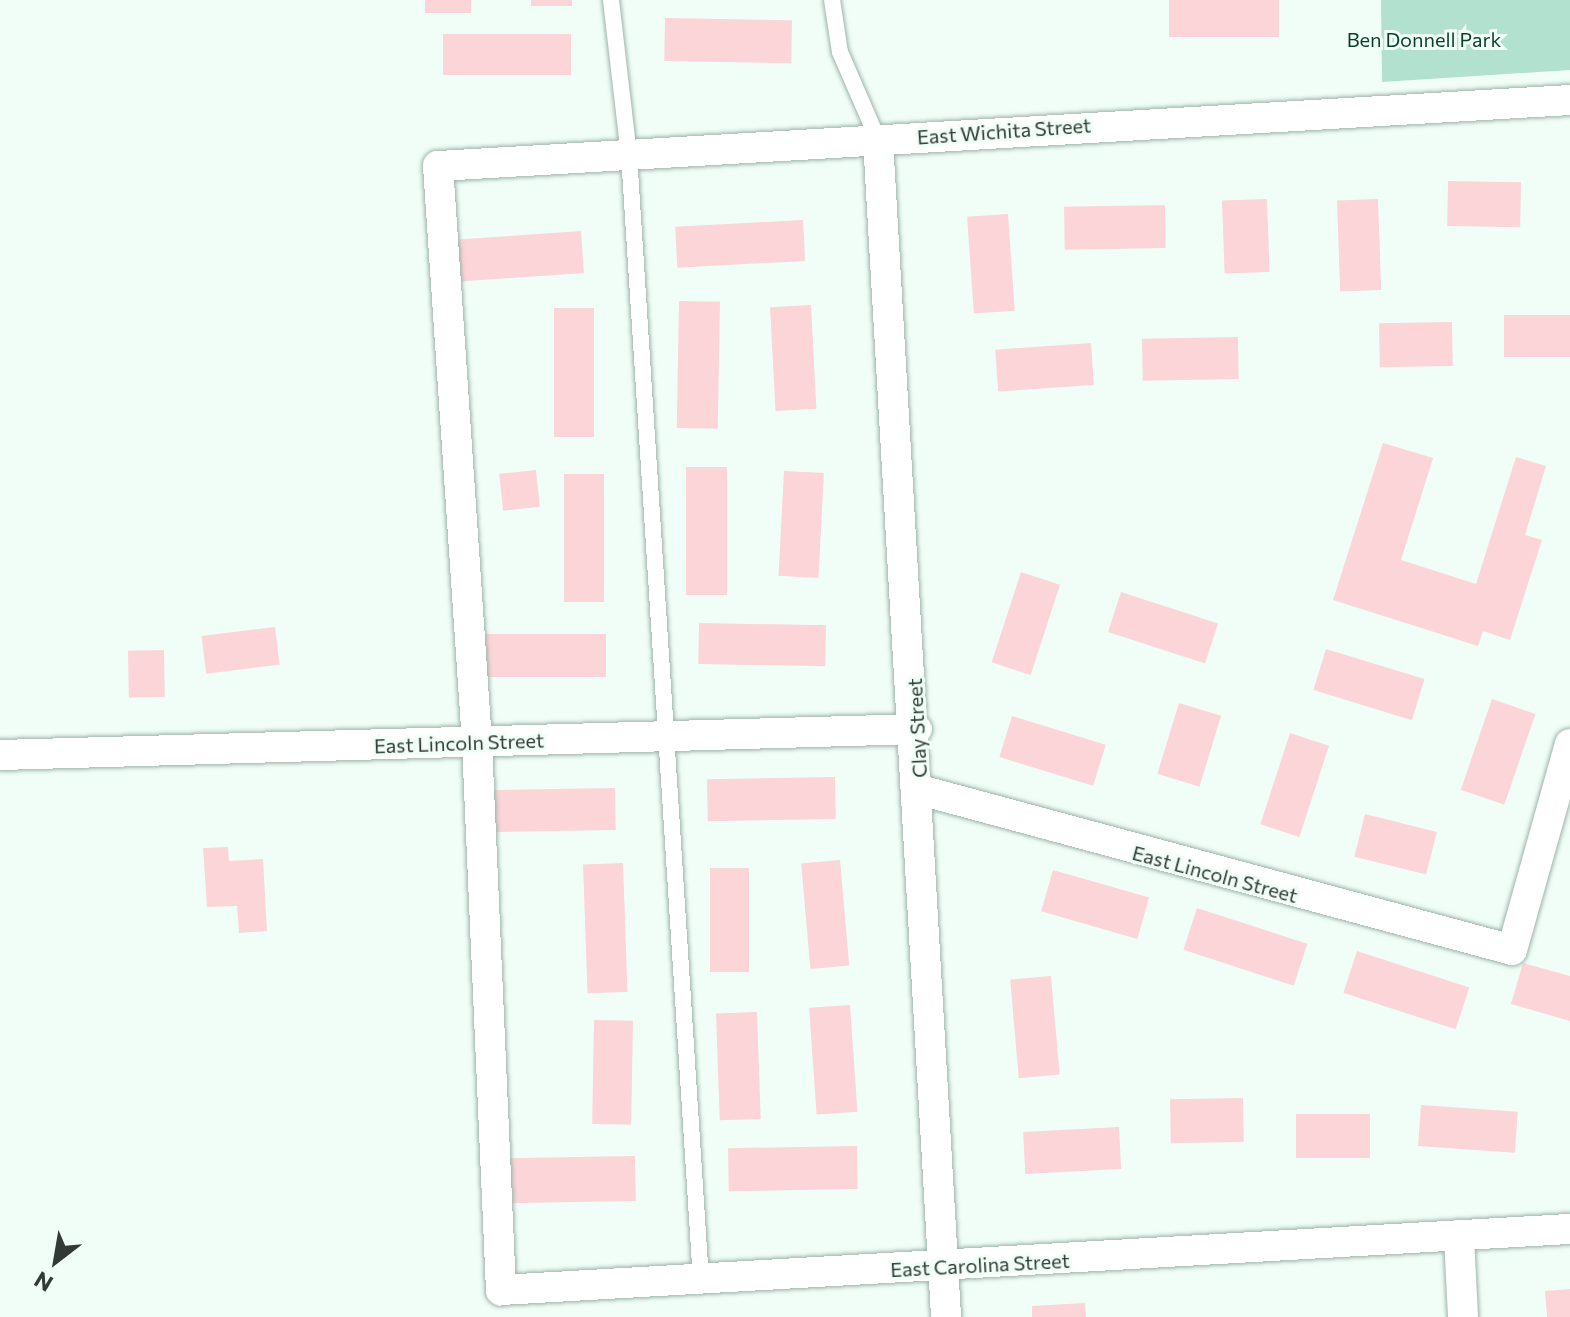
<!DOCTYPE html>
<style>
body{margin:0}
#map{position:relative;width:1570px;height:1317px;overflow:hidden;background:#f1fef8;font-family:Commissioner,sans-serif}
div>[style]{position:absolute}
.green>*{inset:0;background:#b2e2cf}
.building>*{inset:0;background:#fbd5d8;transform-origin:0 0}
.roads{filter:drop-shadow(0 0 2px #9eb3aa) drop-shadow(0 0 2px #9eb3aa)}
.service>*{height:16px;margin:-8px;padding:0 8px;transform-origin:8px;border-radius:8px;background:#fff}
.minor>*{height:30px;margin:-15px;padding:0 15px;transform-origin:15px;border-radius:15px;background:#fff}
span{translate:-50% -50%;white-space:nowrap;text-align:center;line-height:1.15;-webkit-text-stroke:6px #f1fef8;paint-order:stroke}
.park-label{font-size:20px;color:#093e2e}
.street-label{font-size:20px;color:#313a36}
.north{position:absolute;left:16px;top:1221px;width:80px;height:80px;-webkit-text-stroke:6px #f1fef8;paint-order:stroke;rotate:211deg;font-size:22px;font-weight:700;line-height:32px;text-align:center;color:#313a36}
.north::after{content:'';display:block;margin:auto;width:28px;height:36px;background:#313a36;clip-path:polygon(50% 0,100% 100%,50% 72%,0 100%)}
</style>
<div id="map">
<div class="green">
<div style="clip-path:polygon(1381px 0,1570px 0,1570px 70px,1382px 82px)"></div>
</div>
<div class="building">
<div style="left:425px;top:0;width:46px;height:13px"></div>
<div style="left:531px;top:0;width:41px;height:6px"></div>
<div style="left:1169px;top:0;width:110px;height:37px"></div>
<div style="left:665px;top:18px;width:127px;height:43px;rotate:1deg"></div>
<div style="left:443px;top:34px;width:128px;height:41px"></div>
<div style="left:1448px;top:181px;width:73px;height:45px;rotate:1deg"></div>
<div style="left:1267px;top:199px;width:73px;height:45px;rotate:88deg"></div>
<div style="left:1378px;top:199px;width:91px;height:41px;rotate:88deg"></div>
<div style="left:1165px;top:205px;width:43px;height:101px;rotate:89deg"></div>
<div style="left:1008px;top:214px;width:97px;height:41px;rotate:86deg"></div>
<div style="left:803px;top:220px;width:41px;height:128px;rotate:87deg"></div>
<div style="left:581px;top:231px;width:42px;height:127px;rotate:86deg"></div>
<div style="left:679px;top:301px;width:41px;height:127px;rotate:1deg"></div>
<div style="left:811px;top:305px;width:104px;height:41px;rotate:87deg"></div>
<div style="left:554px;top:308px;width:40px;height:129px"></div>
<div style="left:1570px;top:315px;width:42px;height:66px;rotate:90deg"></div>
<div style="left:1452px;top:322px;width:44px;height:73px;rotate:89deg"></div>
<div style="left:1238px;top:337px;width:42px;height:96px;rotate:89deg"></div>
<div style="left:1091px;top:343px;width:42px;height:96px;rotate:86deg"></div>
<div style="clip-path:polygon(1383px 443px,1433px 458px,1401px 560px,1476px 584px,1516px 457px,1546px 466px,1525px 535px,1542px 540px,1510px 640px,1483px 631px,1478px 646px,1333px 600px)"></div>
<div style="left:686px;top:467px;width:41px;height:128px"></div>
<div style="left:536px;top:470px;width:37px;height:37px;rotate:84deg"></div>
<div style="left:784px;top:471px;width:40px;height:105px;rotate:3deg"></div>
<div style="left:564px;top:474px;width:40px;height:128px"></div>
<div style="left:1021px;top:572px;width:41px;height:95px;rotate:18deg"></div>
<div style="left:1121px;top:592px;width:102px;height:42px;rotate:18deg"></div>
<div style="left:699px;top:623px;width:127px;height:41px;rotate:1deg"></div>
<div style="left:275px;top:627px;width:38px;height:74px;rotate:83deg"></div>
<div style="left:606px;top:634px;width:43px;height:128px;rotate:90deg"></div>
<div style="left:1326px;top:649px;width:103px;height:43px;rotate:17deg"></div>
<div style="left:164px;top:650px;width:47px;height:36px;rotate:89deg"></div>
<div style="left:1492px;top:699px;width:46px;height:96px;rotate:19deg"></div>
<div style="left:1179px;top:703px;width:44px;height:74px;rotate:17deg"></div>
<div style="left:1012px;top:716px;width:98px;height:43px;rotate:17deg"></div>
<div style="left:1290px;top:733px;width:41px;height:96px;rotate:18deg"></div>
<div style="left:835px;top:777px;width:42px;height:128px;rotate:89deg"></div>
<div style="left:615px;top:788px;width:42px;height:128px;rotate:89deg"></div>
<div style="left:1365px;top:814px;width:74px;height:44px;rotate:14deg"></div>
<div style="clip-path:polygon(228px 847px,229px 861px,263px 859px,267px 931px,239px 933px,237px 906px,207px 907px,203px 848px)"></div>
<div style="left:840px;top:860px;width:106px;height:39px;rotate:85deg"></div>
<div style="left:623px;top:863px;width:129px;height:40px;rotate:88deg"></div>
<div style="left:710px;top:868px;width:39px;height:104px"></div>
<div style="left:1053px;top:870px;width:100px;height:43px;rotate:16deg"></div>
<div style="left:1197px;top:908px;width:116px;height:44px;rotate:18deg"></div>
<div style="left:1357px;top:951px;width:118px;height:44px;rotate:18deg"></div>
<div style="clip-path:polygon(1523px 963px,1570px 976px,1570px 1021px,1511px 1004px)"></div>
<div style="left:1051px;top:976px;width:99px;height:41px;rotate:85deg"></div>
<div style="left:850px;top:1005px;width:107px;height:41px;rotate:86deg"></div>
<div style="left:757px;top:1012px;width:107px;height:41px;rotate:88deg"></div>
<div style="left:594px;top:1020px;width:39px;height:104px;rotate:1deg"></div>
<div style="left:1243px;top:1098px;width:44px;height:73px;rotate:89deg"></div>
<div style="left:1421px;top:1105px;width:97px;height:41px;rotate:4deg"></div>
<div style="left:1370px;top:1114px;width:44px;height:74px;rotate:90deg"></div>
<div style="left:1119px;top:1127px;width:42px;height:96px;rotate:87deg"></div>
<div style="left:857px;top:1146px;width:43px;height:129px;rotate:89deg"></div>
<div style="left:635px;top:1156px;width:45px;height:128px;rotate:89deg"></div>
<div style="clip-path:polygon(1570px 1289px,1570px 1317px,1547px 1317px,1545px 1291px)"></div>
<div style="clip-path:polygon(1085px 1303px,1086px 1317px,1032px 1317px,1032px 1306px)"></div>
</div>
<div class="roads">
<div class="service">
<div style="left:611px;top:0;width:156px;rotate:83.4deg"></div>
<div style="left:629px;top:155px;width:1127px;rotate:86.34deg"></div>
<div style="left:832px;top:0;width:53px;rotate:81.3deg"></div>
<div style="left:840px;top:52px;width:96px;rotate:66.6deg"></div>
</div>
<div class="minor">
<div style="left:1570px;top:100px;width:1134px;rotate:176.66deg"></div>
<div style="left:438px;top:166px;width:578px;rotate:86.13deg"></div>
<div style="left:477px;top:743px;width:548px;rotate:87.49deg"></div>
<div style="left:501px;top:1290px;width:1071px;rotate:-3.27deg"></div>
<div style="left:878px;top:140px;width:1179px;rotate:86.69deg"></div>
<div style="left:0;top:755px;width:917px;rotate:-1.62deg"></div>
<div style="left:920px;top:790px;width:613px;rotate:15.12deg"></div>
<div style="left:1512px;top:950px;width:214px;rotate:-74.3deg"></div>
<div style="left:1459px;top:1237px;width:80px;rotate:87.1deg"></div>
</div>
</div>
<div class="park-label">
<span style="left:1424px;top:39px">Ben Donnell Park</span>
</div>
<div class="street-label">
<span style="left:1004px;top:131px;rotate:-4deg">East Wichita Street</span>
<span style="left:917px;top:728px;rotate:-93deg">Clay Street</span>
<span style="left:459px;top:743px;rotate:-2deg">East Lincoln Street</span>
<span style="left:1215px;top:874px;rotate:15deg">East Lincoln Street</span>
<span style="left:980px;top:1265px;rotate:-3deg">East Carolina Street</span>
</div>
<div class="north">N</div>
</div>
